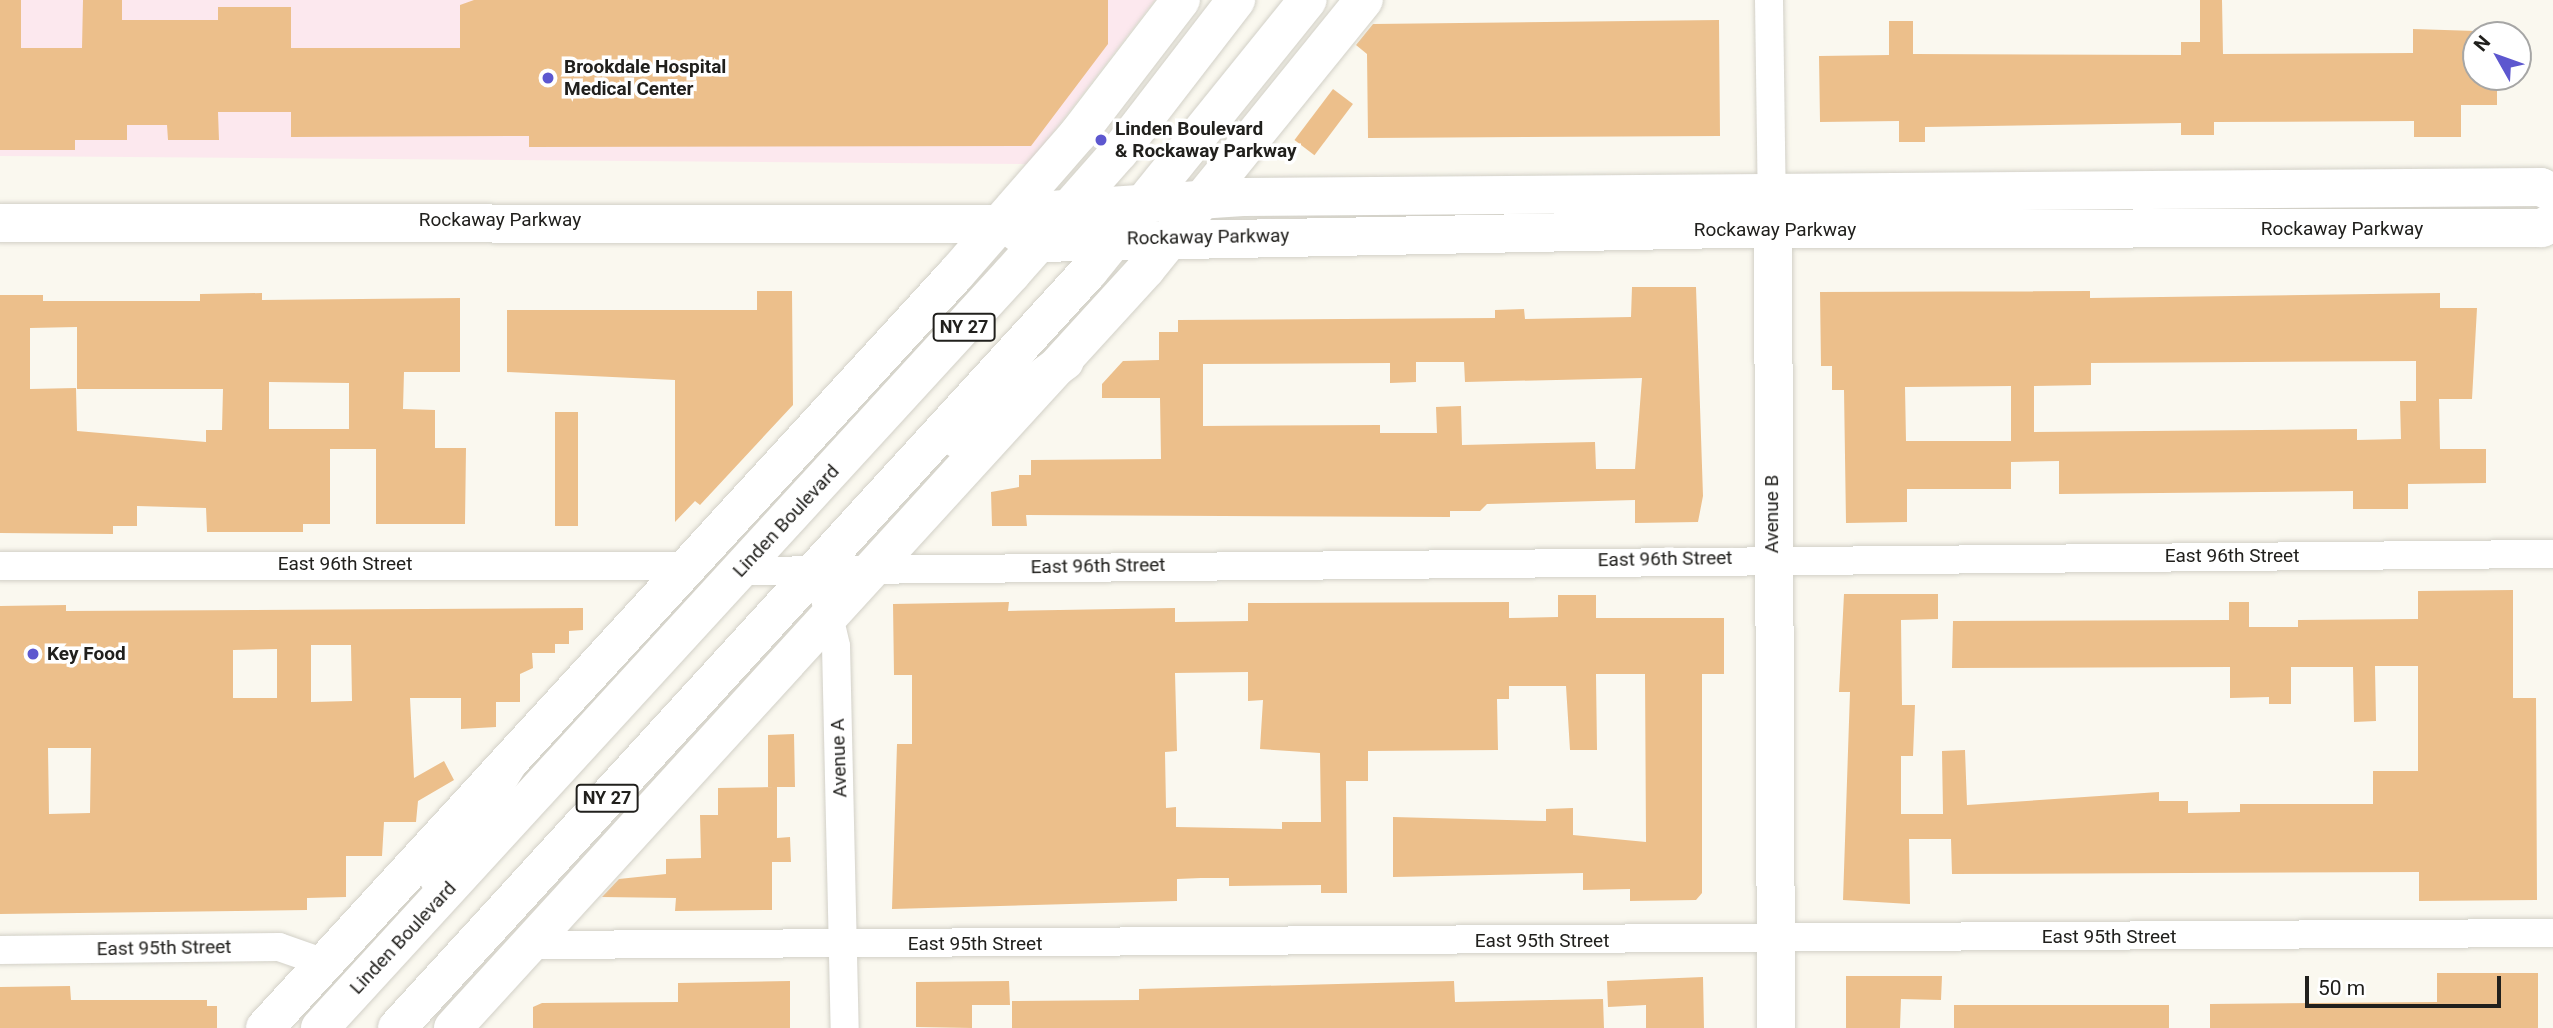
<!DOCTYPE html>
<style>
body{margin:0}
#map{position:relative;width:2553px;height:1028px;overflow:hidden;background:#faf8ef;font-family:Roboto,sans-serif}
div>[style]{position:absolute}
.medical>*{inset:0;background:#fce8ee}
.building>*{inset:0;background:#ecbf8b;transform-origin:0 0}
.roads{filter:drop-shadow(0 0 2px #d2d0c7) drop-shadow(0 0 2px #d2d0c7)}
.street>*{height:28px;margin:-14px;padding:0 14px;transform-origin:14px;border-radius:14px;background:#fff}
.secondary>*{height:38px;margin:-19px;padding:0 19px;transform-origin:19px;border-radius:19px;background:#fff}
.highway>*{height:38px;margin:-19px;padding:0 19px;transform-origin:19px;border-radius:19px;background:#fff}
.dots>*{width:19px;height:19px;translate:-50% -50%;box-sizing:border-box;border:4px solid #fff;border-radius:50%}
span{translate:-50% -50%;white-space:nowrap;text-align:center;line-height:1.15;-webkit-text-stroke:7px #fff;paint-order:stroke}
.shield-label span{padding:2px 5px;background:#fff;border:2px solid;border-radius:5px;-webkit-text-stroke-width:0}
.shield-label{font-size:18px;color:#21201d;font-weight:700}
.poi-label{font-size:19px;color:#21201d;font-weight:700}
.left{translate:0 -50%;text-align:left}
.street-label{font-size:19px;color:#21201d}
.north{position:absolute;left:2462px;top:21px;width:70px;height:70px;box-sizing:border-box;background:#fff;border:2px solid #a6a6a5;border-radius:50%;rotate:310deg;font-size:19px;font-weight:700;line-height:28px;text-align:center;color:#21201d}
.north::after{content:'';display:block;margin:auto;width:24px;height:32px;background:#5d57cf;clip-path:polygon(50% 0,100% 100%,50% 72%,0 100%)}
.scale{position:absolute;left:2305px;top:976px;width:196px;height:32px;box-sizing:border-box;border:4px solid #21201d;border-top:0;padding-left:9px;font-size:21px;line-height:24px;white-space:nowrap;color:#21201d;-webkit-text-stroke:5px #fff;paint-order:stroke}
</style>
<div id="map">
<div class="medical">
<div style="clip-path:polygon(0 0,1155px 0,1029px 164px,0 156px)"></div>
</div>
<div class="building">
<div style="clip-path:polygon(0 0,21px 0,21px 48px,82px 48px,83px 0,122px 0,122px 20px,218px 20px,218px 7px,291px 7px,291px 48px,460px 48px,460px 5px,474px 0,1108px 0,1108px 44px,1031px 146px,529px 147px,529px 136px,291px 137px,291px 112px,218px 112px,219px 140px,168px 140px,167px 125px,127px 125px,127px 140px,75px 140px,75px 150px,0 150px)"></div>
<div style="clip-path:polygon(2200px 0,2222px 0,2223px 54px,2413px 53px,2413px 29px,2476px 31px,2476px 77px,2497px 77px,2497px 105px,2461px 105px,2461px 137px,2414px 137px,2414px 121px,2214px 122px,2214px 135px,2181px 135px,2181px 123px,1925px 127px,1925px 142px,1899px 142px,1899px 121px,1820px 122px,1819px 56px,1889px 55px,1889px 21px,1913px 21px,1913px 54px,2181px 55px,2181px 42px,2200px 42px)"></div>
<div style="clip-path:polygon(1719px 20px,1720px 136px,1368px 138px,1367px 54px,1356px 45px,1373px 24px)"></div>
<div style="left:1333px;top:89px;width:25px;height:64px;rotate:37deg"></div>
<div style="clip-path:polygon(evenodd,1632px 287px,1696px 287px,1703px 496px,1698px 522px,1635px 523px,1635px 500px,1487px 504px,1480px 511px,1450px 511px,1450px 517px,1026px 515px,1027px 526px,992px 526px,991px 492px,1019px 487px,1019px 475px,1031px 475px,1031px 460px,1161px 459px,1160px 398px,1102px 398px,1102px 384px,1123px 361px,1159px 360px,1159px 332px,1178px 332px,1178px 320px,1495px 318px,1495px 310px,1524px 309px,1525px 319px,1631px 317px,1632px 287px,1416px 362px,1464px 362px,1465px 382px,1642px 378px,1635px 469px,1596px 469px,1595px 442px,1462px 445px,1461px 406px,1436px 407px,1437px 433px,1380px 433px,1380px 425px,1203px 426px,1203px 364px,1390px 363px,1390px 383px,1416px 382px,1416px 362px)"></div>
<div style="clip-path:polygon(757px 291px,792px 291px,793px 405px,700px 505px,695px 501px,675px 522px,675px 380px,507px 372px,507px 310px,757px 310px)"></div>
<div style="clip-path:polygon(evenodd,2090px 291px,2090px 298px,2440px 293px,2440px 308px,2477px 308px,2472px 399px,2439px 399px,2440px 449px,2486px 449px,2486px 483px,2408px 484px,2408px 509px,2353px 509px,2353px 491px,2059px 494px,2059px 461px,2011px 462px,2011px 489px,1907px 489px,1907px 522px,1846px 523px,1844px 390px,1832px 390px,1832px 366px,1821px 366px,1820px 292px,2090px 291px,2416px 361px,2416px 401px,2400px 401px,2401px 439px,2357px 440px,2357px 429px,2034px 432px,2034px 386px,2091px 385px,2091px 363px,2416px 361px,2090px 291px,2011px 386px,2011px 441px,1906px 441px,1905px 387px,2011px 386px)"></div>
<div style="clip-path:polygon(evenodd,262px 293px,262px 300px,460px 298px,460px 372px,404px 372px,403px 409px,435px 410px,435px 448px,466px 448px,465px 524px,376px 524px,376px 449px,330px 449px,330px 524px,303px 524px,303px 532px,207px 532px,206px 508px,137px 506px,137px 526px,113px 526px,113px 534px,0 533px,0 295px,43px 295px,43px 301px,200px 301px,200px 294px,262px 293px,77px 327px,77px 389px,223px 389px,222px 430px,206px 430px,206px 442px,77px 431px,76px 388px,30px 389px,30px 328px,77px 327px,262px 293px,269px 382px,349px 383px,349px 429px,269px 429px,269px 382px)"></div>
<div style="left:555px;top:412px;width:23px;height:114px"></div>
<div style="clip-path:polygon(2513px 590px,2513px 698px,2536px 698px,2537px 900px,2419px 901px,2419px 872px,1952px 874px,1951px 839px,1909px 839px,1910px 904px,1843px 900px,1850px 692px,1839px 692px,1844px 594px,1938px 594px,1938px 619px,1901px 620px,1902px 705px,1915px 705px,1913px 756px,1901px 756px,1901px 814px,1943px 814px,1942px 751px,1965px 750px,1967px 805px,2159px 792px,2159px 801px,2188px 801px,2188px 813px,2240px 812px,2240px 804px,2373px 804px,2373px 771px,2418px 771px,2418px 666px,2375px 666px,2376px 721px,2354px 722px,2353px 667px,2291px 667px,2291px 704px,2269px 704px,2269px 697px,2230px 698px,2230px 667px,1952px 668px,1953px 621px,2229px 620px,2229px 602px,2249px 602px,2249px 627px,2298px 627px,2298px 620px,2418px 619px,2418px 591px)"></div>
<div style="clip-path:polygon(evenodd,1558px 595px,1596px 595px,1596px 618px,1724px 618px,1724px 674px,1702px 674px,1702px 893px,1696px 900px,1630px 901px,1630px 889px,1583px 890px,1583px 873px,1393px 877px,1393px 817px,1546px 821px,1546px 809px,1573px 808px,1573px 835px,1646px 842px,1645px 674px,1596px 674px,1597px 750px,1570px 750px,1566px 686px,1509px 686px,1509px 699px,1497px 699px,1498px 750px,1368px 751px,1368px 781px,1346px 781px,1347px 893px,1321px 893px,1321px 885px,1229px 886px,1229px 878px,1201px 878px,1177px 879px,1177px 901px,892px 909px,897px 744px,912px 744px,912px 675px,894px 675px,893px 604px,1009px 602px,1008px 611px,1175px 608px,1175px 622px,1248px 621px,1248px 603px,1509px 602px,1509px 618px,1558px 617px,1558px 595px,1248px 672px,1248px 701px,1263px 700px,1260px 749px,1320px 753px,1321px 822px,1282px 822px,1282px 829px,1176px 827px,1176px 807px,1166px 808px,1165px 752px,1177px 751px,1175px 673px,1248px 672px)"></div>
<div style="clip-path:polygon(evenodd,66px 605px,66px 611px,583px 608px,583px 630px,569px 631px,569px 644px,555px 644px,555px 653px,532px 653px,533px 668px,520px 674px,520px 702px,496px 702px,496px 727px,461px 729px,461px 698px,410px 698px,414px 778px,444px 761px,454px 780px,418px 801px,416px 822px,384px 822px,382px 856px,346px 856px,346px 897px,307px 898px,307px 910px,0 914px,0 606px,66px 605px,311px 645px,351px 645px,352px 701px,311px 702px,311px 645px,66px 605px,277px 649px,277px 698px,233px 698px,233px 650px,277px 649px,66px 605px,48px 748px,91px 748px,90px 813px,49px 814px,48px 748px)"></div>
<div style="clip-path:polygon(794px 734px,795px 787px,777px 787px,777px 838px,790px 837px,791px 862px,772px 862px,772px 910px,675px 911px,676px 898px,602px 897px,619px 879px,666px 874px,666px 859px,701px 858px,700px 815px,718px 815px,718px 788px,774px 787px,768px 787px,768px 735px)"></div>
<div style="clip-path:polygon(2437px 973px,2538px 973px,2538px 1028px,2210px 1028px,2210px 1004px,2437px 1002px)"></div>
<div style="clip-path:polygon(1846px 976px,1942px 976px,1941px 1000px,1901px 999px,1900px 1028px,1846px 1028px)"></div>
<div style="clip-path:polygon(1703px 977px,1704px 1028px,1646px 1028px,1646px 1005px,1608px 1007px,1607px 981px)"></div>
<div style="clip-path:polygon(790px 981px,790px 1028px,533px 1028px,533px 1007px,542px 1003px,678px 1002px,678px 983px)"></div>
<div style="clip-path:polygon(1009px 981px,1010px 1005px,972px 1005px,972px 1028px,916px 1027px,916px 982px)"></div>
<div style="clip-path:polygon(1454px 981px,1455px 1002px,1603px 999px,1604px 1028px,1012px 1028px,1012px 1001px,1139px 1000px,1139px 989px)"></div>
<div style="clip-path:polygon(70px 986px,71px 1000px,207px 1000px,207px 1006px,217px 1006px,217px 1028px,0 1028px,0 987px)"></div>
<div style="left:2169px;top:1005px;width:23px;height:215px;rotate:90deg"></div>
</div>
<div class="roads">
<div class="street">
<div style="left:1769px;top:0;width:211px;rotate:89.2deg"></div>
<div style="left:0;top:566px;width:689px"></div>
<div style="left:818px;top:569px;width:79px;rotate:76.8deg"></div>
<div style="left:836px;top:646px;width:382px;rotate:88.7deg"></div>
<div style="left:740px;top:571px;width:1813px;rotate:-0.54deg"></div>
<div style="left:531px;top:945px;width:2022px;rotate:-0.34deg"></div>
<div style="left:0;top:950px;width:279px;rotate:-0.6deg"></div>
<div style="left:279px;top:947px;width:49px;rotate:19.2deg"></div>
</div>
<div class="secondary">
<div style="left:0;top:223px;width:1001px;rotate:0.06deg"></div>
<div style="left:1001px;top:224px;width:37px;rotate:-20deg"></div>
<div style="left:1036px;top:211px;width:207px;rotate:-3.9deg"></div>
<div style="left:1243px;top:197px;width:1298px;rotate:-0.44deg"></div>
<div style="left:2541px;top:187px;width:13px;rotate:27deg"></div>
<div style="left:1773px;top:231px;width:797px;rotate:89.78deg"></div>
<div style="left:1018px;top:233px;width:21px;rotate:29deg"></div>
<div style="left:1036px;top:243px;width:694px;rotate:-1.16deg"></div>
<div style="left:1730px;top:229px;width:812px;rotate:-0.07deg"></div>
<div style="left:2542px;top:228px;width:13px;rotate:-29deg"></div>
<div style="left:265px;top:1028px;width:1023px;rotate:-47.5deg"></div>
<div style="left:956px;top:274px;width:186px;rotate:-48.9deg"></div>
<div style="left:1078px;top:134px;width:169px;rotate:-52.5deg"></div>
<div style="left:453px;top:1028px;width:1028px;rotate:-47.6deg"></div>
<div style="left:1146px;top:269px;width:346px;rotate:-51deg"></div>
</div>
<div class="highway">
<div style="left:958px;top:439px;width:132px;rotate:-36.1deg"></div>
<div style="left:438px;top:877px;width:134px;rotate:-58.4deg"></div>
<div style="left:320px;top:1028px;width:1024px;rotate:-47.49deg"></div>
<div style="left:1012px;top:273px;width:162px;rotate:-48.5deg"></div>
<div style="left:1119px;top:152px;width:192px;rotate:-52.4deg"></div>
<div style="left:397px;top:1028px;width:1026px;rotate:-47.57deg"></div>
<div style="left:1089px;top:271px;width:348px;rotate:-51.1deg"></div>
</div>
</div>
<div class="dots">
<div style="left:548px;top:78px;background:#5d57cf"></div>
<div style="left:1101px;top:140px;background:#5d57cf"></div>
<div style="left:33px;top:654px;background:#5d57cf"></div>
</div>
<div class="shield-label">
<span style="left:964px;top:327px">NY 27</span>
<span style="left:607px;top:798px">NY 27</span>
</div>
<div class="poi-label">
<span class="left" style="left:564px;top:78px">Brookdale Hospital<br>Medical Center</span>
<span class="left" style="left:1115px;top:140px">Linden Boulevard<br>&amp; Rockaway Parkway</span>
<span class="left" style="left:47px;top:654px">Key Food</span>
</div>
<div class="street-label">
<span style="left:500px;top:220px">Rockaway Parkway</span>
<span style="left:2342px;top:229px">Rockaway Parkway</span>
<span style="left:1775px;top:230px">Rockaway Parkway</span>
<span style="left:1208px;top:237px;rotate:-1deg">Rockaway Parkway</span>
<span style="left:1772px;top:514px;rotate:-90deg">Avenue B</span>
<span style="left:786px;top:521px;rotate:-47deg">Linden Boulevard</span>
<span style="left:2232px;top:556px">East 96th Street</span>
<span style="left:1665px;top:559px;rotate:-1deg">East 96th Street</span>
<span style="left:345px;top:564px">East 96th Street</span>
<span style="left:1098px;top:566px;rotate:-1deg">East 96th Street</span>
<span style="left:839px;top:758px;rotate:-92deg">Avenue A</span>
<span style="left:2109px;top:937px">East 95th Street</span>
<span style="left:403px;top:938px;rotate:-47deg">Linden Boulevard</span>
<span style="left:1542px;top:941px">East 95th Street</span>
<span style="left:975px;top:944px">East 95th Street</span>
<span style="left:164px;top:948px;rotate:-1deg">East 95th Street</span>
</div>
<div class="north">N</div>
<div class="scale">50 m</div>
</div>
